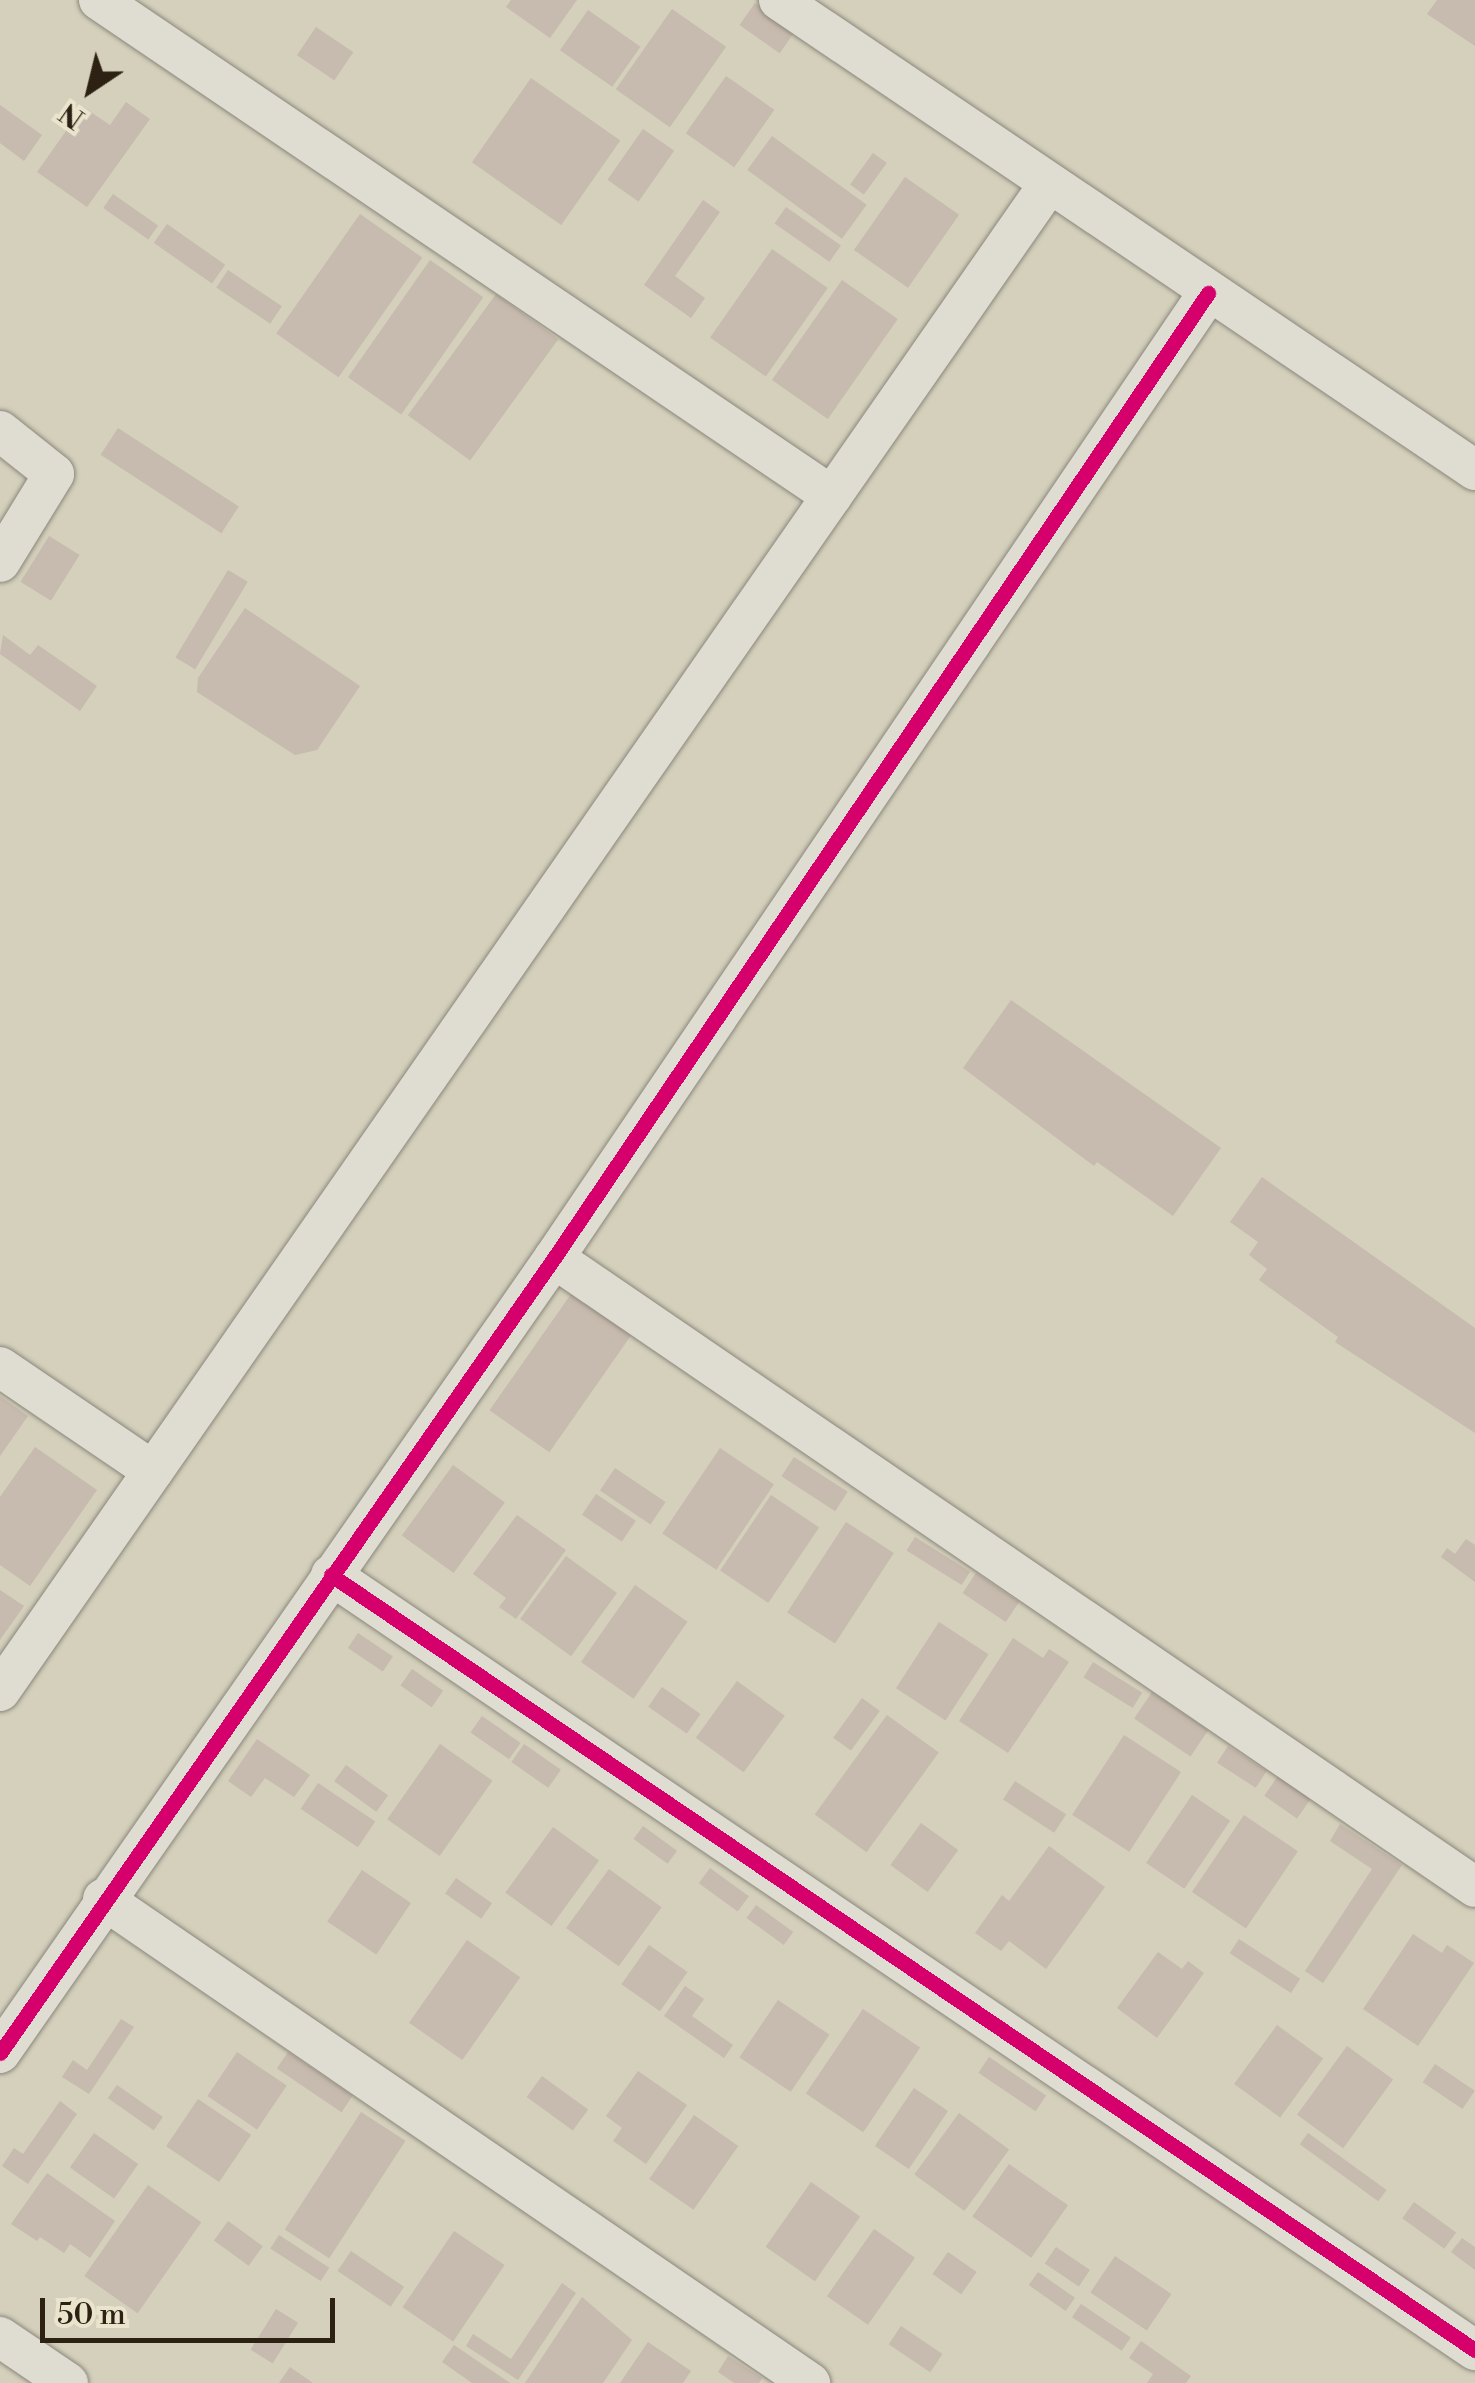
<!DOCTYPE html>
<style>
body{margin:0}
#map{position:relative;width:1475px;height:2383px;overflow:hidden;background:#d4d0bc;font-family:"Libre Bodoni",serif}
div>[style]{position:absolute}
.building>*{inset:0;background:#c7baae;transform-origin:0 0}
.roads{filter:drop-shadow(0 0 2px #8b877b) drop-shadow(0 0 2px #8b877b)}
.street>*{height:40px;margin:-20px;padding:0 20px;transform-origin:20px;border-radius:20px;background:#dfdcd2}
.cycleway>*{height:15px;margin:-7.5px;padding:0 7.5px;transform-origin:7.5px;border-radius:7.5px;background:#d6006c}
span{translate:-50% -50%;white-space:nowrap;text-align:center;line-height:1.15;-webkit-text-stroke:8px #eae4cd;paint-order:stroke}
.north{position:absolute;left:40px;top:40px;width:100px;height:100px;-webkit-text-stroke:8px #eae4cd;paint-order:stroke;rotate:215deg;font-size:28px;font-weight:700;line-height:40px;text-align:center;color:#2c2113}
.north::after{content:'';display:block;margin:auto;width:35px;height:45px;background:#2c2113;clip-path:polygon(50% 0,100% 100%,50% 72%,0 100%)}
.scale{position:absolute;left:40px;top:2298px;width:295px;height:45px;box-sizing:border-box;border:5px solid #2c2113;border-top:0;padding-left:12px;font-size:30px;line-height:35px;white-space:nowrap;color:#2c2113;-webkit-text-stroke:8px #eae4cd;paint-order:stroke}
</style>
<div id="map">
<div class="building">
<div style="clip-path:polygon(511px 0,577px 0,550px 38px,506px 7px)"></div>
<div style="clip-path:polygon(1437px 0,1475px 0,1475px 46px,1427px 14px)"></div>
<div style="left:755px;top:3px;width:49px;height:27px;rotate:35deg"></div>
<div style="left:672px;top:9px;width:66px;height:98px;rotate:35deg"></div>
<div style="left:588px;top:10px;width:64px;height:49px;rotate:35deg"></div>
<div style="left:316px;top:27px;width:45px;height:34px;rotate:34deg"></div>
<div style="left:726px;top:76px;width:59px;height:70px;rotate:35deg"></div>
<div style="left:531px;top:78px;width:109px;height:103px;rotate:35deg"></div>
<div style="clip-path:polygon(126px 102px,150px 119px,87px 207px,37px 172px,83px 107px,110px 125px)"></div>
<div style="clip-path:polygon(0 105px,42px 135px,24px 161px,0 143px)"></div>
<div style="left:643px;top:129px;width:38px;height:62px;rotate:35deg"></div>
<div style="left:772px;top:136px;width:117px;height:42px;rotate:36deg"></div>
<div style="left:873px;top:153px;width:17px;height:39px;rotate:36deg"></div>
<div style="left:905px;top:177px;width:66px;height:89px;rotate:35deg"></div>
<div style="left:113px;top:194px;width:55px;height:17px;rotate:35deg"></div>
<div style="clip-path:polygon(703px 200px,720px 212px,675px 276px,705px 298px,691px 318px,644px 285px)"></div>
<div style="left:786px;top:207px;width:67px;height:20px;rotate:35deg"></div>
<div style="left:360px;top:214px;width:76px;height:146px;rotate:35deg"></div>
<div style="left:167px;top:224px;width:71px;height:23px;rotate:35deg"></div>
<div style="left:772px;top:249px;width:68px;height:108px;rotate:35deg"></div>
<div style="left:430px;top:260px;width:65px;height:143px;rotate:35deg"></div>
<div style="left:228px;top:270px;width:65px;height:21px;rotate:34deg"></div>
<div style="left:842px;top:280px;width:68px;height:122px;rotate:35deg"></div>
<div style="left:496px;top:294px;width:77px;height:150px;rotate:36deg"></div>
<div style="left:118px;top:428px;width:144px;height:32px;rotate:33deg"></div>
<div style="left:49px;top:536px;width:36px;height:54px;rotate:32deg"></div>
<div style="left:228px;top:570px;width:23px;height:102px;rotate:31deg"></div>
<div style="clip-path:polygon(245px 608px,360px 686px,317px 750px,295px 755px,197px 692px,198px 678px)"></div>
<div style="clip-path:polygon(3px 635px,30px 655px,38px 645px,97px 686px,80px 711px,0 654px)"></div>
<div style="clip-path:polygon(1011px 1000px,1221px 1148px,1173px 1216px,1097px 1162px,1094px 1166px,963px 1068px)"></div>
<div style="clip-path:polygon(1262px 1177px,1475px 1328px,1475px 1433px,1335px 1342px,1338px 1337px,1259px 1280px,1267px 1269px,1249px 1255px,1258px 1242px,1230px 1222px)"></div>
<div style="left:571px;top:1294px;width:73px;height:142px;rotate:35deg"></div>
<div style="clip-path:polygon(0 1396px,28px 1416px,0 1456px)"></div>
<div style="clip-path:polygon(35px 1447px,97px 1490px,30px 1586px,0 1565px,0 1497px)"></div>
<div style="left:720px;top:1448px;width:65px;height:103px;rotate:34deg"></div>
<div style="left:794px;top:1457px;width:64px;height:23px;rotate:33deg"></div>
<div style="left:453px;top:1465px;width:64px;height:87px;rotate:36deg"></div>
<div style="left:615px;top:1468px;width:61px;height:27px;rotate:34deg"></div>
<div style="left:596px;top:1494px;width:48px;height:25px;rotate:34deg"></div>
<div style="left:771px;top:1495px;width:58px;height:91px;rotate:34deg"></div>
<div style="clip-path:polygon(517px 1515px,566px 1550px,516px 1619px,499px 1607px,506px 1598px,473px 1574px)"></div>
<div style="left:846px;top:1522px;width:57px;height:108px;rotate:33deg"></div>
<div style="left:915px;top:1537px;width:65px;height:16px;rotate:32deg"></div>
<div style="clip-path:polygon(1466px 1539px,1475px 1545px,1475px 1582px,1441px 1557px,1447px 1548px,1455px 1554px)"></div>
<div style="left:566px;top:1556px;width:63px;height:78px;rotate:36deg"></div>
<div style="left:976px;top:1573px;width:52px;height:24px;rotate:34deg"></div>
<div style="left:635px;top:1585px;width:64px;height:94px;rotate:35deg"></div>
<div style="clip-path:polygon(0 1590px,24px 1606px,0 1640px)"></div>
<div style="left:939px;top:1622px;width:59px;height:79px;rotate:33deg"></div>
<div style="left:358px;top:1633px;width:42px;height:18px;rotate:34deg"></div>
<div style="clip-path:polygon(1013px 1638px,1043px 1658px,1049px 1649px,1069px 1662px,1008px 1753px,959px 1721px)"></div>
<div style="left:1093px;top:1662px;width:58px;height:18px;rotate:32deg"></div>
<div style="left:412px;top:1669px;width:38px;height:20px;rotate:35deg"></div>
<div style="left:737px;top:1681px;width:59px;height:70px;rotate:36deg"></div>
<div style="left:662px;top:1687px;width:47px;height:24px;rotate:35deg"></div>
<div style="left:1152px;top:1692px;width:68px;height:32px;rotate:34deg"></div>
<div style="left:862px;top:1698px;width:22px;height:49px;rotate:36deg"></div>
<div style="left:887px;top:1715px;width:64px;height:123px;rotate:36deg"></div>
<div style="left:482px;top:1716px;width:47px;height:20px;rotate:35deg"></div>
<div style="left:1124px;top:1735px;width:68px;height:95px;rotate:33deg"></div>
<div style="clip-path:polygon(257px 1739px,310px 1775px,294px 1797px,265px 1778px,251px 1797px,228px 1781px)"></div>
<div style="left:440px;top:1744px;width:64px;height:92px;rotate:35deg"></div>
<div style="left:524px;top:1744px;width:45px;height:22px;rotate:35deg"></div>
<div style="left:1228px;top:1746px;width:46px;height:20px;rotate:33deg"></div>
<div style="left:346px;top:1765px;width:52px;height:20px;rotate:36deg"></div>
<div style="left:1278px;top:1776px;width:40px;height:24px;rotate:35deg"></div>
<div style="left:1015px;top:1781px;width:61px;height:22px;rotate:33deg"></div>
<div style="left:318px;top:1783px;width:69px;height:31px;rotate:34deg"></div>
<div style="left:1192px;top:1795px;width:46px;height:82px;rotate:34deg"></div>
<div style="left:1244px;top:1815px;width:65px;height:93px;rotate:34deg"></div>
<div style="left:921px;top:1823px;width:46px;height:52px;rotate:36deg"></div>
<div style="clip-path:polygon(1340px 1824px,1402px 1865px,1323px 1983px,1305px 1971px,1372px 1869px,1330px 1841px)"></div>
<div style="left:643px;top:1826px;width:42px;height:16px;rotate:36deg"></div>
<div style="left:553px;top:1827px;width:57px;height:81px;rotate:36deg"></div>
<div style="clip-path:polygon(1049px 1846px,1105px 1887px,1046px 1969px,1009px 1941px,1001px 1951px,975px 1933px,1002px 1895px,1009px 1901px)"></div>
<div style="left:710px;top:1868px;width:48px;height:19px;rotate:36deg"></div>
<div style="left:609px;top:1869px;width:65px;height:73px;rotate:36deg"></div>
<div style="left:362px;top:1870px;width:59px;height:62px;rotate:34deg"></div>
<div style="left:456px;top:1878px;width:44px;height:19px;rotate:35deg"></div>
<div style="left:756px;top:1905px;width:46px;height:16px;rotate:36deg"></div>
<div style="clip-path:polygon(1413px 1934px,1442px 1953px,1447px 1945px,1474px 1963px,1418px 2046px,1363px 2009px)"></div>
<div style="left:1239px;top:1939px;width:73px;height:17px;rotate:33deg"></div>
<div style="left:467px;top:1940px;width:65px;height:101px;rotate:35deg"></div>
<div style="left:649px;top:1945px;width:47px;height:48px;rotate:35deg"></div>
<div style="clip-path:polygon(1158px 1952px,1182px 1969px,1188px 1961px,1204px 1973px,1157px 2038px,1117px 2008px)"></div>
<div style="clip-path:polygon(685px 1986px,704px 1999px,692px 2016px,733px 2045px,724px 2058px,664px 2016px)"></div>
<div style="left:778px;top:2000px;width:62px;height:69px;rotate:34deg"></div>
<div style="left:863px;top:2009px;width:69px;height:102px;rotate:34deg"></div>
<div style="clip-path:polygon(121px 2019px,134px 2027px,89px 2094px,62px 2077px,73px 2060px,87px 2070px)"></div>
<div style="left:1277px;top:2025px;width:57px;height:73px;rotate:36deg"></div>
<div style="left:1347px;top:2046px;width:57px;height:85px;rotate:36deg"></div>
<div style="left:237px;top:2052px;width:60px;height:53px;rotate:34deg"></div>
<div style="left:288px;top:2052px;width:78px;height:20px;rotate:34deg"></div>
<div style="left:989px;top:2057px;width:69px;height:19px;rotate:34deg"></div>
<div style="left:1435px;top:2064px;width:48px;height:22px;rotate:34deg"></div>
<div style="clip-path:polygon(638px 2071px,687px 2105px,646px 2164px,613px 2141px,622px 2128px,606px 2116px)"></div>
<div style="left:542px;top:2076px;width:57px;height:26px;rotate:36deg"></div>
<div style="left:117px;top:2085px;width:56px;height:16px;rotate:35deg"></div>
<div style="left:914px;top:2088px;width:41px;height:70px;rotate:34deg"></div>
<div style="left:198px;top:2099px;width:64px;height:57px;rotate:34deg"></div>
<div style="clip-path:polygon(60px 2101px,77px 2114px,28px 2184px,2px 2166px,14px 2148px,23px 2154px)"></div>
<div style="left:361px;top:2112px;width:53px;height:140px;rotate:33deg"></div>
<div style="left:959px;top:2113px;width:62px;height:76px;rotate:36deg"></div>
<div style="left:694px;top:2115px;width:54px;height:78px;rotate:35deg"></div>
<div style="left:94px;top:2133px;width:54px;height:42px;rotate:35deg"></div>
<div style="left:1308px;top:2133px;width:97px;height:14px;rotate:36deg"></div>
<div style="left:1009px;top:2164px;width:72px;height:64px;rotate:35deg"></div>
<div style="clip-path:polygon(47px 2173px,115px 2221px,90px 2258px,70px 2244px,64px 2253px,40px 2237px,37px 2241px,11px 2224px)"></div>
<div style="left:811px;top:2182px;width:60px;height:79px;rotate:35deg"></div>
<div style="left:148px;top:2185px;width:65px;height:111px;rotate:35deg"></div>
<div style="left:1414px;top:2202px;width:52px;height:20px;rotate:36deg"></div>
<div style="left:228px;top:2221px;width:43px;height:24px;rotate:36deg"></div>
<div style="left:874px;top:2229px;width:50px;height:82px;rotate:35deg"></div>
<div style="left:454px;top:2231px;width:61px;height:92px;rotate:34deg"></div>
<div style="left:279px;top:2235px;width:60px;height:16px;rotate:33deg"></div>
<div style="clip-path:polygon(1462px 2238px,1475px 2247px,1475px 2270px,1451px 2252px)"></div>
<div style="left:1056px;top:2247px;width:41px;height:20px;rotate:34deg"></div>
<div style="left:351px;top:2251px;width:64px;height:24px;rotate:34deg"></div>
<div style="left:948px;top:2252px;width:35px;height:27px;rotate:35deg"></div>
<div style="left:1115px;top:2256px;width:68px;height:44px;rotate:34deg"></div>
<div style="left:1038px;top:2272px;width:45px;height:16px;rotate:35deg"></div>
<div style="clip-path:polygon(562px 2283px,576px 2293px,518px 2380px,466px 2346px,473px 2334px,511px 2359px)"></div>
<div style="clip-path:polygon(582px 2297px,632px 2340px,603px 2383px,525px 2383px)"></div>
<div style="left:1081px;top:2304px;width:60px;height:16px;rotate:34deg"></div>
<div style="left:276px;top:2309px;width:26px;height:48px;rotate:32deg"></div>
<div style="left:901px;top:2326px;width:50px;height:22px;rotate:34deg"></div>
<div style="clip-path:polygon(1141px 2341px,1191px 2376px,1186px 2383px,1147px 2383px,1153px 2374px,1129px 2358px)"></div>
<div style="clip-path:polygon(648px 2342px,691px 2371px,683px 2383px,620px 2383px)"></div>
<div style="clip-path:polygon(454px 2345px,510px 2383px,472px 2383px,442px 2362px)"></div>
<div style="clip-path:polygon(728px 2356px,762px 2378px,759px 2383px,734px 2383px,718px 2372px)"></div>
<div style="clip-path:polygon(290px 2367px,313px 2383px,279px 2383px)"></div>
</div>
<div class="roads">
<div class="street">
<div style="left:99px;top:0;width:885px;rotate:34.09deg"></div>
<div style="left:779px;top:0;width:840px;rotate:34.03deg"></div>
<div style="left:0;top:431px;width:69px;rotate:38.5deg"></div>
<div style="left:54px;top:474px;width:103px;rotate:121.5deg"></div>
<div style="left:554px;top:1258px;width:1115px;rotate:34.33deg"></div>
<div style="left:0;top:1367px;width:185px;rotate:34.2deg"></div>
<div style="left:331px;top:1575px;width:1382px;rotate:34.12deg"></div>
<div style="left:0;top:1691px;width:1836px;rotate:-55.16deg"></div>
<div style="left:103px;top:1899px;width:857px;rotate:34.39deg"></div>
<div style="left:0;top:2053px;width:969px;rotate:-55.13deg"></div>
<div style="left:554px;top:1258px;width:1166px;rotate:-55.87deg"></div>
<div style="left:0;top:2337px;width:82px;rotate:34.1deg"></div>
</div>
</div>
<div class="cycleway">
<div style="left:331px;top:1575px;width:1382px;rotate:34.12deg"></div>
<div style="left:0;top:2053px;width:969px;rotate:-55.13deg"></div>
<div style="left:554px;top:1258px;width:1166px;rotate:-55.87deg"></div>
</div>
<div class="north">N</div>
<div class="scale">50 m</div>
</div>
